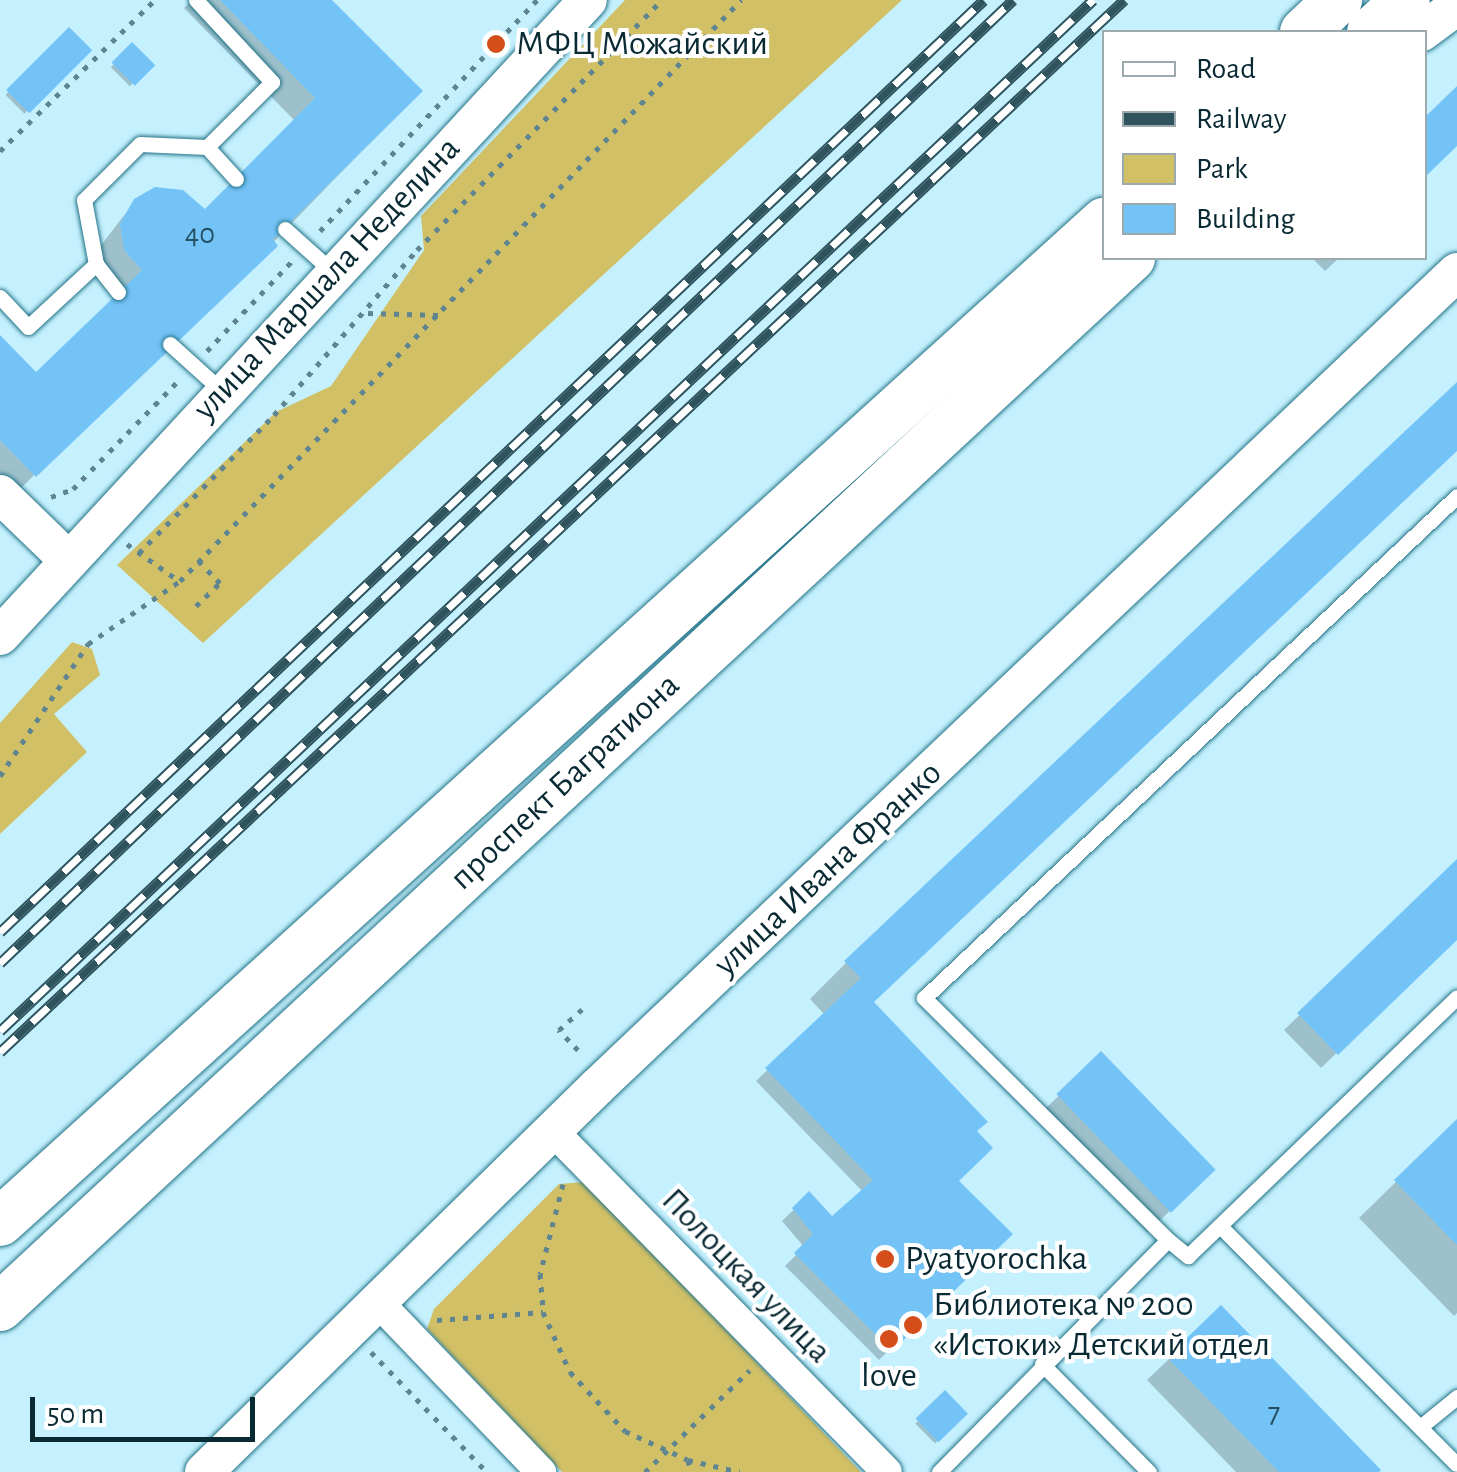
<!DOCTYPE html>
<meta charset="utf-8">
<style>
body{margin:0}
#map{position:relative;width:1457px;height:1472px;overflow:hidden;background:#c5f1fe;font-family:"Alegreya Sans",sans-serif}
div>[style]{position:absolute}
.green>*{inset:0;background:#d2c066}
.shadow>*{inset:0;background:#0003;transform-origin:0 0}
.building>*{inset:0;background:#74c3f7;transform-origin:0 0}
.path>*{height:5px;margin-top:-2.5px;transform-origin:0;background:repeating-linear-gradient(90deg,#5f8590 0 5px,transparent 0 13px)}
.roads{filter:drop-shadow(0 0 2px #237387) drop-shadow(0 0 2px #237387)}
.service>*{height:15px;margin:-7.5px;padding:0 7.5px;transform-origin:7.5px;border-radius:7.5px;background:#fff}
.minor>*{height:30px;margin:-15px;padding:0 15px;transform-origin:15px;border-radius:15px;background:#fff}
.tertiary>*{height:38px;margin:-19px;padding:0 19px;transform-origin:19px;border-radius:19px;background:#fff}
.primary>*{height:48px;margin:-24px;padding:0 24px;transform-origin:24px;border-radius:24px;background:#fff}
.rail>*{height:11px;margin-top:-5.5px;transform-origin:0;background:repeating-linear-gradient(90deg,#fff 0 22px,#30545e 0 44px);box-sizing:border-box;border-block:2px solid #30545e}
.dots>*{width:28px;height:28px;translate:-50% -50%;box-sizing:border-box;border:5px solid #fff;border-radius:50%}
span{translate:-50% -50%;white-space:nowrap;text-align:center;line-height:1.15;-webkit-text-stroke:8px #fff;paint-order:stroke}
.number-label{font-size:30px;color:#245064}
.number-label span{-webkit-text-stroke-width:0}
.poi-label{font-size:35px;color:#092a33}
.left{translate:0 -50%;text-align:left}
.street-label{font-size:35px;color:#092a33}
.legend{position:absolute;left:1102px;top:30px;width:325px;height:230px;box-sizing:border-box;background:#fff;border:2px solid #9daaad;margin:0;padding:12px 18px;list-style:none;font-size:30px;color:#092a33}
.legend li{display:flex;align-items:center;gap:20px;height:50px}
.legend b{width:50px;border:2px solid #9daaad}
.scale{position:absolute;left:30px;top:1397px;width:225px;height:45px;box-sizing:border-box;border:5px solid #092a33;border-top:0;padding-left:12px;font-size:30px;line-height:35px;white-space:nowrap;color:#092a33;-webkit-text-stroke:8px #fff;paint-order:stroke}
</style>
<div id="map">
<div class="green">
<div style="clip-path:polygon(625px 0,902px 0,203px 643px,117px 565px,276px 412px,331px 386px,424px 250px,421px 216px)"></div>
<div style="clip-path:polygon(72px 642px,92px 649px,100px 675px,54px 714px,87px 752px,0 834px,0 723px)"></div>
<div style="clip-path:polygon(585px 1182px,861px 1472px,562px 1472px,427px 1329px,434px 1309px,559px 1184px)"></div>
</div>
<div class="shadow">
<div style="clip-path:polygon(192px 0,329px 0,420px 91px,162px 357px,158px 353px,12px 497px,0 485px,0 339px,36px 376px,121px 294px,102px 272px,99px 248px,135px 201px,205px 212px,295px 121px,184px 8px)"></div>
<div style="left:69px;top:31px;width:27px;height:90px;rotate:45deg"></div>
<div style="left:132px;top:46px;width:27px;height:30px;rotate:45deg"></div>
<div style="clip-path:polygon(1312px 258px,1339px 258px,1325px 271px)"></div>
<div style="clip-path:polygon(1457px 386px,1457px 450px,871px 1003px,974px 1132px,957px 1180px,1009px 1234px,879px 1360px,785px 1266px,804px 1247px,782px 1221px,809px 1195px,832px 1219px,863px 1192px,756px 1081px,825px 1015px,810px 999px,846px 963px)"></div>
<div style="clip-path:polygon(1457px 863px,1457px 937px,1321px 1068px,1284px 1030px)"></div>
<div style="left:1101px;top:1055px;width:160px;height:90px;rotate:46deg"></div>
<div style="clip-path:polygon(1457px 1122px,1457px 1313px,1454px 1316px,1359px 1218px)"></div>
<div style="clip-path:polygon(1221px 1309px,1375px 1472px,1236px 1472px,1147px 1380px)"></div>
<div style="left:945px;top:1394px;width:28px;height:42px;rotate:45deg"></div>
</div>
<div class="building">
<div style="clip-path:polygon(220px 0,332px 0,423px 91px,273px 239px,278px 246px,36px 477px,0 440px,0 335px,36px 372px,142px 270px,124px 250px,120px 224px,134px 199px,155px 187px,183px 190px,205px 209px,315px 98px)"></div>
<div style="left:69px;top:27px;width:33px;height:89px;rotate:45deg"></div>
<div style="left:132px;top:42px;width:33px;height:29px;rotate:45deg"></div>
<div style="clip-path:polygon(1457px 86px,1457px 146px,1424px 178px,1424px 118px)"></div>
<div style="clip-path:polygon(1457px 382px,1457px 451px,874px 1002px,988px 1122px,977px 1131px,993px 1148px,959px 1181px,1013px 1234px,892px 1351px,794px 1253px,813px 1234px,792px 1208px,809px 1191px,832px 1216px,873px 1180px,765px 1068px,861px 978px,844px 961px)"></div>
<div style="clip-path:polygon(1457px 859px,1457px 940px,1338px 1055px,1297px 1013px)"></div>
<div style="left:1101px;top:1051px;width:165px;height:62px;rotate:46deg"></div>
<div style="clip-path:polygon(1457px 1119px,1457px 1245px,1394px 1180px)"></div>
<div style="clip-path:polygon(1221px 1305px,1381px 1470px,1379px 1472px,1279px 1472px,1167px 1357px)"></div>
<div style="left:945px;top:1390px;width:33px;height:41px;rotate:46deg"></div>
</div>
<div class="path">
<div style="left:0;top:151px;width:216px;rotate:-44.3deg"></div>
<div style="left:320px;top:231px;width:317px;rotate:-46.8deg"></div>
<div style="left:368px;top:313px;width:71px;rotate:1.6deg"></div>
<div style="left:207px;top:351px;width:124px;rotate:-46.6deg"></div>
<div style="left:51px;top:497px;width:23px;rotate:-20deg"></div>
<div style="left:73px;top:489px;width:151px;rotate:-45.8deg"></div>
<div style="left:127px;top:544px;width:64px;rotate:35.4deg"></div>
<div style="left:139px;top:553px;width:193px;rotate:-45.6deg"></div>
<div style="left:274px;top:415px;width:218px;rotate:-49.1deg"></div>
<div style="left:417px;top:250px;width:350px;rotate:-45.6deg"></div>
<div style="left:196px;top:606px;width:33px;rotate:-44deg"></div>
<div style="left:220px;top:583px;width:32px;rotate:-134deg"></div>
<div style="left:0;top:776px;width:159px;rotate:-56.3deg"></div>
<div style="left:88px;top:644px;width:112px;rotate:-34.4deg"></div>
<div style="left:180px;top:581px;width:808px;rotate:-46deg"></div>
<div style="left:578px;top:1050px;width:28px;rotate:-134deg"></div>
<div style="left:559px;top:1030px;width:31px;rotate:-42deg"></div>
<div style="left:563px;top:1184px;width:93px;rotate:104.3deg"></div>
<div style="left:540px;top:1274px;width:38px;rotate:85deg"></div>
<div style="left:543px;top:1312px;width:66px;rotate:65.8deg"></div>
<div style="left:570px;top:1372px;width:81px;rotate:47deg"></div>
<div style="left:625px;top:1431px;width:69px;rotate:24.7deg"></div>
<div style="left:688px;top:1460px;width:53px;rotate:13deg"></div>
<div style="left:437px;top:1320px;width:106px;rotate:-4.3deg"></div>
<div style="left:371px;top:1352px;width:167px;rotate:46deg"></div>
<div style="left:688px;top:1460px;width:12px;rotate:76deg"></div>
<div style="left:645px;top:1472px;width:146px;rotate:-44.2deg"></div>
</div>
<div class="roads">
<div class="service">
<div style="left:196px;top:0;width:112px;rotate:47.2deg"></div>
<div style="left:272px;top:82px;width:92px;rotate:135deg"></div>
<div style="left:285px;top:229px;width:66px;rotate:41.9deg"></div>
<div style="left:118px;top:292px;width:36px;rotate:-128deg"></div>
<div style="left:96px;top:264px;width:65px;rotate:-100.6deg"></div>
<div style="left:84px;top:200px;width:79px;rotate:-45deg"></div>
<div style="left:140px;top:144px;width:67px;rotate:2.6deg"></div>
<div style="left:207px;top:147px;width:43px;rotate:47.8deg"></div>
<div style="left:0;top:297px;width:41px;rotate:47deg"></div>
<div style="left:28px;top:327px;width:93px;rotate:-42.8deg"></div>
<div style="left:170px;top:344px;width:70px;rotate:42.1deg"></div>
<div style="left:1220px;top:1226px;width:335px;rotate:45.2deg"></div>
<div style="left:1168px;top:1240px;width:344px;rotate:-135.2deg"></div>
<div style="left:924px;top:998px;width:732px;rotate:-43.28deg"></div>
<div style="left:1042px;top:1364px;width:152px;rotate:45.3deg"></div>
<div style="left:1420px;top:1427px;width:48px;rotate:-39deg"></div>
<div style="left:939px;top:1472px;width:326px;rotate:-45.4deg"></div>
<div style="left:1168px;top:1240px;width:26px;rotate:39deg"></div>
<div style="left:1188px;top:1256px;width:373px;rotate:-43.9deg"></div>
</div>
<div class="minor">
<div style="left:553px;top:1131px;width:477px;rotate:45.6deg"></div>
<div style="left:378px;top:1302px;width:236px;rotate:46.2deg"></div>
</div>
<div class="tertiary">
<div style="left:1422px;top:32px;width:44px;rotate:-36.6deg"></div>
<div style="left:0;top:494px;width:95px;rotate:44.1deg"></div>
<div style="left:0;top:636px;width:866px;rotate:-47.25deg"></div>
<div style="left:204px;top:1472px;width:550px;rotate:-44.41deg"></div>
<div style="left:597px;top:1087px;width:1185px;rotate:-43.46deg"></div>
</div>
<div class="primary">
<div style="left:1304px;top:32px;width:47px;rotate:-43.3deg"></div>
<div style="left:1371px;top:32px;width:47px;rotate:-42.4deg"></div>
<div style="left:0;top:1222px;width:1490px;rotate:-42.17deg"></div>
<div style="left:0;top:1307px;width:1543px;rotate:-42.85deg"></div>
</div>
</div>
<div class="rail">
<div style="left:0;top:932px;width:1355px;rotate:-43.45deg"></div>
<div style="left:0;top:963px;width:1398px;rotate:-43.55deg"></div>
<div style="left:0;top:1031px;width:1503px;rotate:-43.33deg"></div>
<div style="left:0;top:1052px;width:1540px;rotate:-43.1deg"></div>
</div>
<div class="dots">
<div style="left:496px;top:44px;background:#d44d1a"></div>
<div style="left:885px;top:1259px;background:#d44d1a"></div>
<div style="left:913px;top:1325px;background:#d44d1a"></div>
<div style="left:889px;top:1339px;background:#d44d1a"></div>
</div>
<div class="number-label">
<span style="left:200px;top:234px">40</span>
<span style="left:1274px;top:1413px">7</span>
</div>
<div class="poi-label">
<span class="left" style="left:516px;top:44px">МФЦ Можайский</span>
<span class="left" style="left:905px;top:1259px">Pyatyorochka</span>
<span class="left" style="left:933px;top:1325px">Библиотека № 200<br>«Истоки» Детский отдел</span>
<span style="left:889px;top:1376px">love</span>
</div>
<div class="street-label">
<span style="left:327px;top:279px;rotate:-47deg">улица Маршала Неделина</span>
<span style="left:565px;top:782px;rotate:-43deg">проспект Багратиона</span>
<span style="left:828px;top:869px;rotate:-43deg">улица Ивана Франко</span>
<span style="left:746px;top:1276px;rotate:46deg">Полоцкая улица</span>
</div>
<ul class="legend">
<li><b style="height:12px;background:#fff"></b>Road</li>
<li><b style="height:12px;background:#30545e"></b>Railway</li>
<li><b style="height:28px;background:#d2c066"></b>Park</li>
<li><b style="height:28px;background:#74c3f7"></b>Building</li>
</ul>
<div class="scale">50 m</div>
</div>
